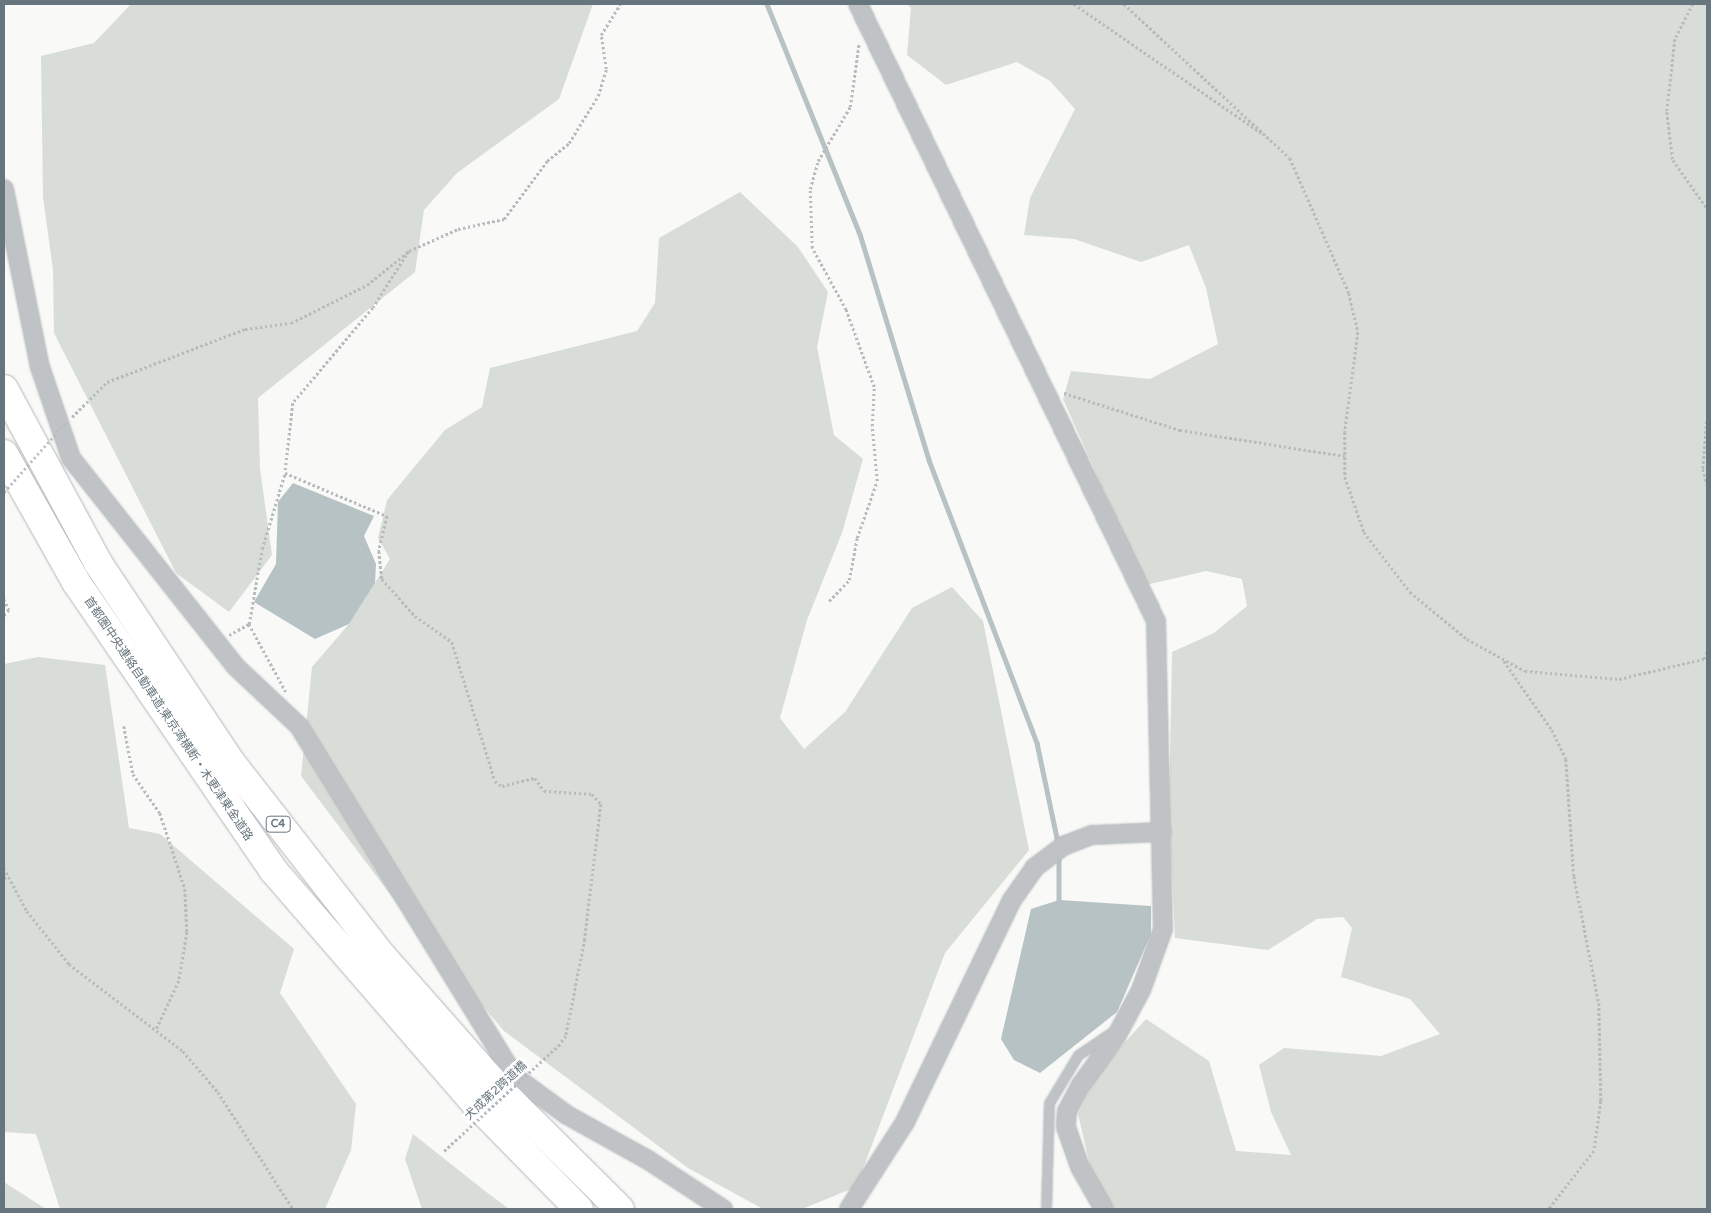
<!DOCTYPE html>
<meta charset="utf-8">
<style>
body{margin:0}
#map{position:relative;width:1711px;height:1213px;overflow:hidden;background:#f9f9f7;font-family:"Varela Round","Noto Sans JP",sans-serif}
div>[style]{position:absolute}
.green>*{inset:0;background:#d9ddd7}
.water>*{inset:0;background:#b7c2c5}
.stream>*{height:4.5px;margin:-2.25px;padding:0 2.25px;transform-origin:2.25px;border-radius:2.25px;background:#b7c2c5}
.path>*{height:2.5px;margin-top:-1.25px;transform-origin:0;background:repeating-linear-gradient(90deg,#b7bbbd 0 2.5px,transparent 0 5px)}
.roads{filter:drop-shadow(0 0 1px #b3b7b9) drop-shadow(0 0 1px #b3b7b9)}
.service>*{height:9px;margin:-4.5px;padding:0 4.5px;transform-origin:4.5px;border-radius:4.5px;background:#bfc3c6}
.minor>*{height:18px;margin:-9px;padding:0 9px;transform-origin:9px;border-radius:9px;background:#bfc3c6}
.motorway>*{height:28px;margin:-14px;padding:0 14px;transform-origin:14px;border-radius:14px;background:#fff}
.path-bridge>*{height:2.5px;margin-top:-1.25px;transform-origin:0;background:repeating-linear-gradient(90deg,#b7bbbd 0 2.5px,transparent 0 5px)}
span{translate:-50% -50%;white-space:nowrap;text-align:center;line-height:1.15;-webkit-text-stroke:5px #fff;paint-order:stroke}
.shield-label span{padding:1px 4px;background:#fff;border:1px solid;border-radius:4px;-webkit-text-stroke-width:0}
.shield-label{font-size:11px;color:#67767e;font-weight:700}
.street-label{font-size:12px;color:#67767e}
.frame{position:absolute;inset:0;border:5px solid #67767e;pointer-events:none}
</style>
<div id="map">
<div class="green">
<div style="clip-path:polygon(131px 4px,593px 4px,559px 99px,457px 173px,424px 210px,415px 272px,258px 398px,260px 469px,272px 555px,229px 612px,176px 573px,54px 333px,53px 270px,43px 197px,41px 56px,94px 43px)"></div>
<div style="clip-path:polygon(907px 4px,1707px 4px,1707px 1209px,1100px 1209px,1078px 1114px,1099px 1071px,1146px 1019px,1209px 1061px,1236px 1151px,1291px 1155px,1271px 1112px,1259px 1065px,1284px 1048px,1381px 1056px,1440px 1034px,1410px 999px,1341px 977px,1352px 928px,1343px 917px,1317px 919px,1268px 950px,1175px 938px,1169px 810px,1172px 652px,1214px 633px,1247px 606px,1242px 579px,1206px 571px,1146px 585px,1063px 399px,1071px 371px,1150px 379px,1218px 344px,1206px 288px,1189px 245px,1141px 262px,1074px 239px,1024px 235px,1030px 198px,1075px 109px,1050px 81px,1017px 62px,946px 85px,907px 55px,911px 8px)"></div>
<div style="clip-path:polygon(740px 192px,798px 247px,828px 292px,817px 347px,834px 435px,863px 459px,842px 533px,807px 620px,780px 718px,804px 749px,845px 712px,912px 608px,952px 587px,983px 621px,1029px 850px,945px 953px,856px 1187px,802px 1209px,763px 1209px,688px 1168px,504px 1031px,405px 914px,301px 776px,312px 667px,349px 624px,390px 559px,378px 538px,387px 500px,445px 430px,482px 407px,490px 368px,637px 331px,655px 303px,659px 238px)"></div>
<div style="clip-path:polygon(38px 657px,105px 665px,129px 828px,160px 834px,294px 949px,280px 993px,356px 1104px,351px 1150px,325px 1209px,60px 1209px,36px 1134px,4px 1132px,4px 664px)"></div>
<div style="clip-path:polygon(413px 1134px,485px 1191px,509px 1209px,422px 1209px,405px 1159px)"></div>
<div style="clip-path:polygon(4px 1182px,7px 1184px,46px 1209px,4px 1209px)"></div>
</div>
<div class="water">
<div style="clip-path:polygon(293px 483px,374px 516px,364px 536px,376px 564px,375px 583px,349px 624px,315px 639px,254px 602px,276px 564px,278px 502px)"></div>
<div style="clip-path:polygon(1059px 900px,1151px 906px,1151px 934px,1117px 1012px,1040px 1073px,1014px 1060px,1001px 1039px,1031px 909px)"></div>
</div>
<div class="stream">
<div style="left:767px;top:4px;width:248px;rotate:68deg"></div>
<div style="left:860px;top:234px;width:236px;rotate:73deg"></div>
<div style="left:929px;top:460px;width:303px;rotate:69.1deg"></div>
<div style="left:1037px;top:743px;width:102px;rotate:78.1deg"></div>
<div style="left:1059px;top:856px;width:49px;rotate:90deg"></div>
</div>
<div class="path">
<div style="left:1074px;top:4px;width:229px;rotate:34.5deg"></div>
<div style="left:1124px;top:4px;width:226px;rotate:42.9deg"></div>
<div style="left:1290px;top:158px;width:147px;rotate:66.4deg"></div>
<div style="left:1349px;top:293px;width:40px;rotate:77deg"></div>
<div style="left:1358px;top:332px;width:101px;rotate:97.4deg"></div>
<div style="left:1345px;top:432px;width:45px;rotate:90deg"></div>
<div style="left:1345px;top:477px;width:58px;rotate:70.9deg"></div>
<div style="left:1364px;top:532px;width:76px;rotate:52.5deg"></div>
<div style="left:1410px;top:592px;width:74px;rotate:39.5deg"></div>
<div style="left:1467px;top:639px;width:66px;rotate:28.9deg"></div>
<div style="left:1525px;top:671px;width:94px;rotate:4.9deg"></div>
<div style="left:1619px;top:679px;width:90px;rotate:-13.4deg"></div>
<div style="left:1693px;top:4px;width:39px;rotate:117deg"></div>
<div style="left:1675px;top:39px;width:73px;rotate:96.3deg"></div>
<div style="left:1667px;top:112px;width:48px;rotate:82.9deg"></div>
<div style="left:1673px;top:160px;width:59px;rotate:54.7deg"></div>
<div style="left:409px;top:251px;width:67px;rotate:122.3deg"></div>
<div style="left:373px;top:308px;width:124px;rotate:130.1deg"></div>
<div style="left:293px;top:403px;width:70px;rotate:96.5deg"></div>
<div style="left:285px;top:473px;width:111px;rotate:22.9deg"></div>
<div style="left:387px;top:516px;width:36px;rotate:103deg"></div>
<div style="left:379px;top:551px;width:28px;rotate:84deg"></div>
<div style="left:382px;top:579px;width:50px;rotate:48.3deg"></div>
<div style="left:415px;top:616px;width:45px;rotate:35.1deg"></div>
<div style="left:452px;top:642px;width:145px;rotate:72.8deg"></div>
<div style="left:495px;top:781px;width:9px;rotate:36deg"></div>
<div style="left:502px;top:786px;width:34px;rotate:-14deg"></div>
<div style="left:535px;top:778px;width:16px;rotate:55deg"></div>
<div style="left:544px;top:791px;width:48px;rotate:3.6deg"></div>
<div style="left:592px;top:794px;width:13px;rotate:48deg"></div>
<div style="left:601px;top:804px;width:136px;rotate:96.8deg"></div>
<div style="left:585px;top:939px;width:99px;rotate:101.1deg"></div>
<div style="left:566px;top:1036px;width:10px;rotate:127deg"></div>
<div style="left:1064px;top:393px;width:122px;rotate:17.7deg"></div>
<div style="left:1180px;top:430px;width:167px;rotate:9deg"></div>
<div style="left:72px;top:417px;width:49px;rotate:-45deg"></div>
<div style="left:107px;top:382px;width:148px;rotate:-21deg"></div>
<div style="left:245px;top:329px;width:46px;rotate:-7.4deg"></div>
<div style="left:291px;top:323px;width:85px;rotate:-26.6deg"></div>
<div style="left:367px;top:285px;width:54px;rotate:-39deg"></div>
<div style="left:409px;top:251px;width:54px;rotate:-24.2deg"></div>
<div style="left:458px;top:229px;width:47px;rotate:-12.3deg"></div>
<div style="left:504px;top:219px;width:72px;rotate:-53.4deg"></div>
<div style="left:547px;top:161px;width:28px;rotate:-39deg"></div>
<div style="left:569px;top:143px;width:55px;rotate:-58.3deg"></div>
<div style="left:598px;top:96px;width:28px;rotate:-73deg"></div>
<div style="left:606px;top:69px;width:34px;rotate:-98deg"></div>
<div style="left:601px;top:35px;width:36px;rotate:-58deg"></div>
<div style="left:1707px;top:421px;width:48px;rotate:94.8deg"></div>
<div style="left:1703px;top:469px;width:16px;rotate:75deg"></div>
<div style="left:4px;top:599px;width:12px;rotate:66deg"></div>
<div style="left:9px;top:610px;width:8px;rotate:130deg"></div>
<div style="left:829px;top:601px;width:29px;rotate:-46deg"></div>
<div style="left:849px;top:580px;width:43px;rotate:-79.2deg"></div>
<div style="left:857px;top:538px;width:60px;rotate:-70.7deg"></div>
<div style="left:877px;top:481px;width:55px;rotate:-95.2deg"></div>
<div style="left:872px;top:426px;width:39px;rotate:-87deg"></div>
<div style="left:874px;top:387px;width:82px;rotate:-110deg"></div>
<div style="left:846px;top:310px;width:71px;rotate:-118.7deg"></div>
<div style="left:812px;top:248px;width:59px;rotate:-91.9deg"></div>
<div style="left:810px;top:189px;width:29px;rotate:-74deg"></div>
<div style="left:818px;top:161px;width:63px;rotate:-59.3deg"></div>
<div style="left:850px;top:107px;width:65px;rotate:-82deg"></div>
<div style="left:249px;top:624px;width:76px;rotate:-80.2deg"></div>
<div style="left:262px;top:549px;width:79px;rotate:-73.2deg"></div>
<div style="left:229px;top:635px;width:23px;rotate:-29deg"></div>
<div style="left:249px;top:624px;width:77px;rotate:61.4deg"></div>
<div style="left:1704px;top:659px;width:9px;rotate:-69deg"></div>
<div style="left:1504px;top:661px;width:84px;rotate:55.2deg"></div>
<div style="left:1552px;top:730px;width:32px;rotate:64deg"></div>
<div style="left:1566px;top:759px;width:117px;rotate:86.1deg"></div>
<div style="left:1574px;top:876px;width:129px;rotate:78.9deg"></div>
<div style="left:1599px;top:1003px;width:98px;rotate:88.8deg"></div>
<div style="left:1601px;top:1101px;width:50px;rotate:98deg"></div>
<div style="left:1594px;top:1151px;width:73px;rotate:127.8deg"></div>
<div style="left:124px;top:726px;width:49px;rotate:79.4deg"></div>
<div style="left:133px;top:774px;width:47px;rotate:55.3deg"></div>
<div style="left:160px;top:813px;width:80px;rotate:71.8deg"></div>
<div style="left:185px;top:889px;width:43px;rotate:87.3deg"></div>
<div style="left:187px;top:932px;width:50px;rotate:99.3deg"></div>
<div style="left:179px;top:981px;width:54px;rotate:115.1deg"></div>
<div style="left:4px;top:868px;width:49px;rotate:61.9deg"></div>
<div style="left:27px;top:911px;width:68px;rotate:51.6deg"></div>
<div style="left:69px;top:964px;width:143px;rotate:37.3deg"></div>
<div style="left:183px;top:1051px;width:54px;rotate:49.5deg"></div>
<div style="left:218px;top:1092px;width:139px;rotate:57.3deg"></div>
<div style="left:4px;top:878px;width:5px;rotate:-22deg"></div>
</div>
<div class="roads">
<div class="service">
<div style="left:1046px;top:1209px;width:106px;rotate:-88.4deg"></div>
<div style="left:1049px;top:1103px;width:56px;rotate:-58.9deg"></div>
<div style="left:1078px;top:1055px;width:41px;rotate:-34.1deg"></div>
</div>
<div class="minor">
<div style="left:858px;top:4px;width:685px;rotate:64.22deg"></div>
<div style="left:1156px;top:621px;width:308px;rotate:88.7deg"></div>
<div style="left:1163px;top:929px;width:65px;rotate:109.8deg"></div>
<div style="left:1141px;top:990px;width:51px;rotate:118.1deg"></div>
<div style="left:1117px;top:1035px;width:62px;rotate:125.8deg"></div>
<div style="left:1081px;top:1085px;width:30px;rotate:118deg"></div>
<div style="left:1067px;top:1111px;width:16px;rotate:94deg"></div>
<div style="left:1066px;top:1127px;width:42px;rotate:70.7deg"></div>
<div style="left:1080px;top:1167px;width:48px;rotate:60.3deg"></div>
<div style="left:4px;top:189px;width:182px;rotate:78.6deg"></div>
<div style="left:40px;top:367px;width:96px;rotate:71.2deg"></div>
<div style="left:71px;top:458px;width:265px;rotate:51.7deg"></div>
<div style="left:235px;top:666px;width:88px;rotate:43.2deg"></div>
<div style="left:299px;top:726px;width:412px;rotate:58.4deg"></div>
<div style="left:515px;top:1077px;width:64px;rotate:36.2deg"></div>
<div style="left:567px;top:1115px;width:93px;rotate:29.1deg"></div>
<div style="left:648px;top:1160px;width:90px;rotate:33.2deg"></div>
<div style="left:849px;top:1209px;width:103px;rotate:-57.2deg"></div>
<div style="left:905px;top:1122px;width:246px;rotate:-64.3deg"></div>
<div style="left:1012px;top:900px;width:39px;rotate:-55deg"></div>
<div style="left:1034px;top:868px;width:36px;rotate:-37deg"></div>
<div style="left:1063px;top:846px;width:31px;rotate:-21deg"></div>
<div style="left:1092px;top:835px;width:70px;rotate:-2.5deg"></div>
</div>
<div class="motorway">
<div style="left:4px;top:389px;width:198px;rotate:61.6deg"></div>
<div style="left:98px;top:563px;width:238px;rotate:56.3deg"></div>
<div style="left:230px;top:761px;width:247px;rotate:52.1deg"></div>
<div style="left:382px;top:956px;width:181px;rotate:48.6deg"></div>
<div style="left:502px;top:1092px;width:166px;rotate:44.8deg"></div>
<div style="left:4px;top:454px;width:147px;rotate:60.6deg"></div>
<div style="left:76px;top:582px;width:349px;rotate:55.6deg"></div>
<div style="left:273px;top:870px;width:310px;rotate:49.1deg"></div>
<div style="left:476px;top:1104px;width:147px;rotate:45.6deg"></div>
</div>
</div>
<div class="path-bridge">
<div style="left:4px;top:492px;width:95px;rotate:-48.4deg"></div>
<div style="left:444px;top:1151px;width:158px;rotate:-42.7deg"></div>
</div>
<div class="shield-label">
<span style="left:278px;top:824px">C4</span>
</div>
<div class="street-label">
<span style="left:168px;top:719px;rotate:56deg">首都圏中央連絡自動車道;東京湾横断・木更津東金道路</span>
<span style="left:496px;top:1091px;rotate:-43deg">犬成第2跨道橋</span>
</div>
<div class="frame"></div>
</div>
